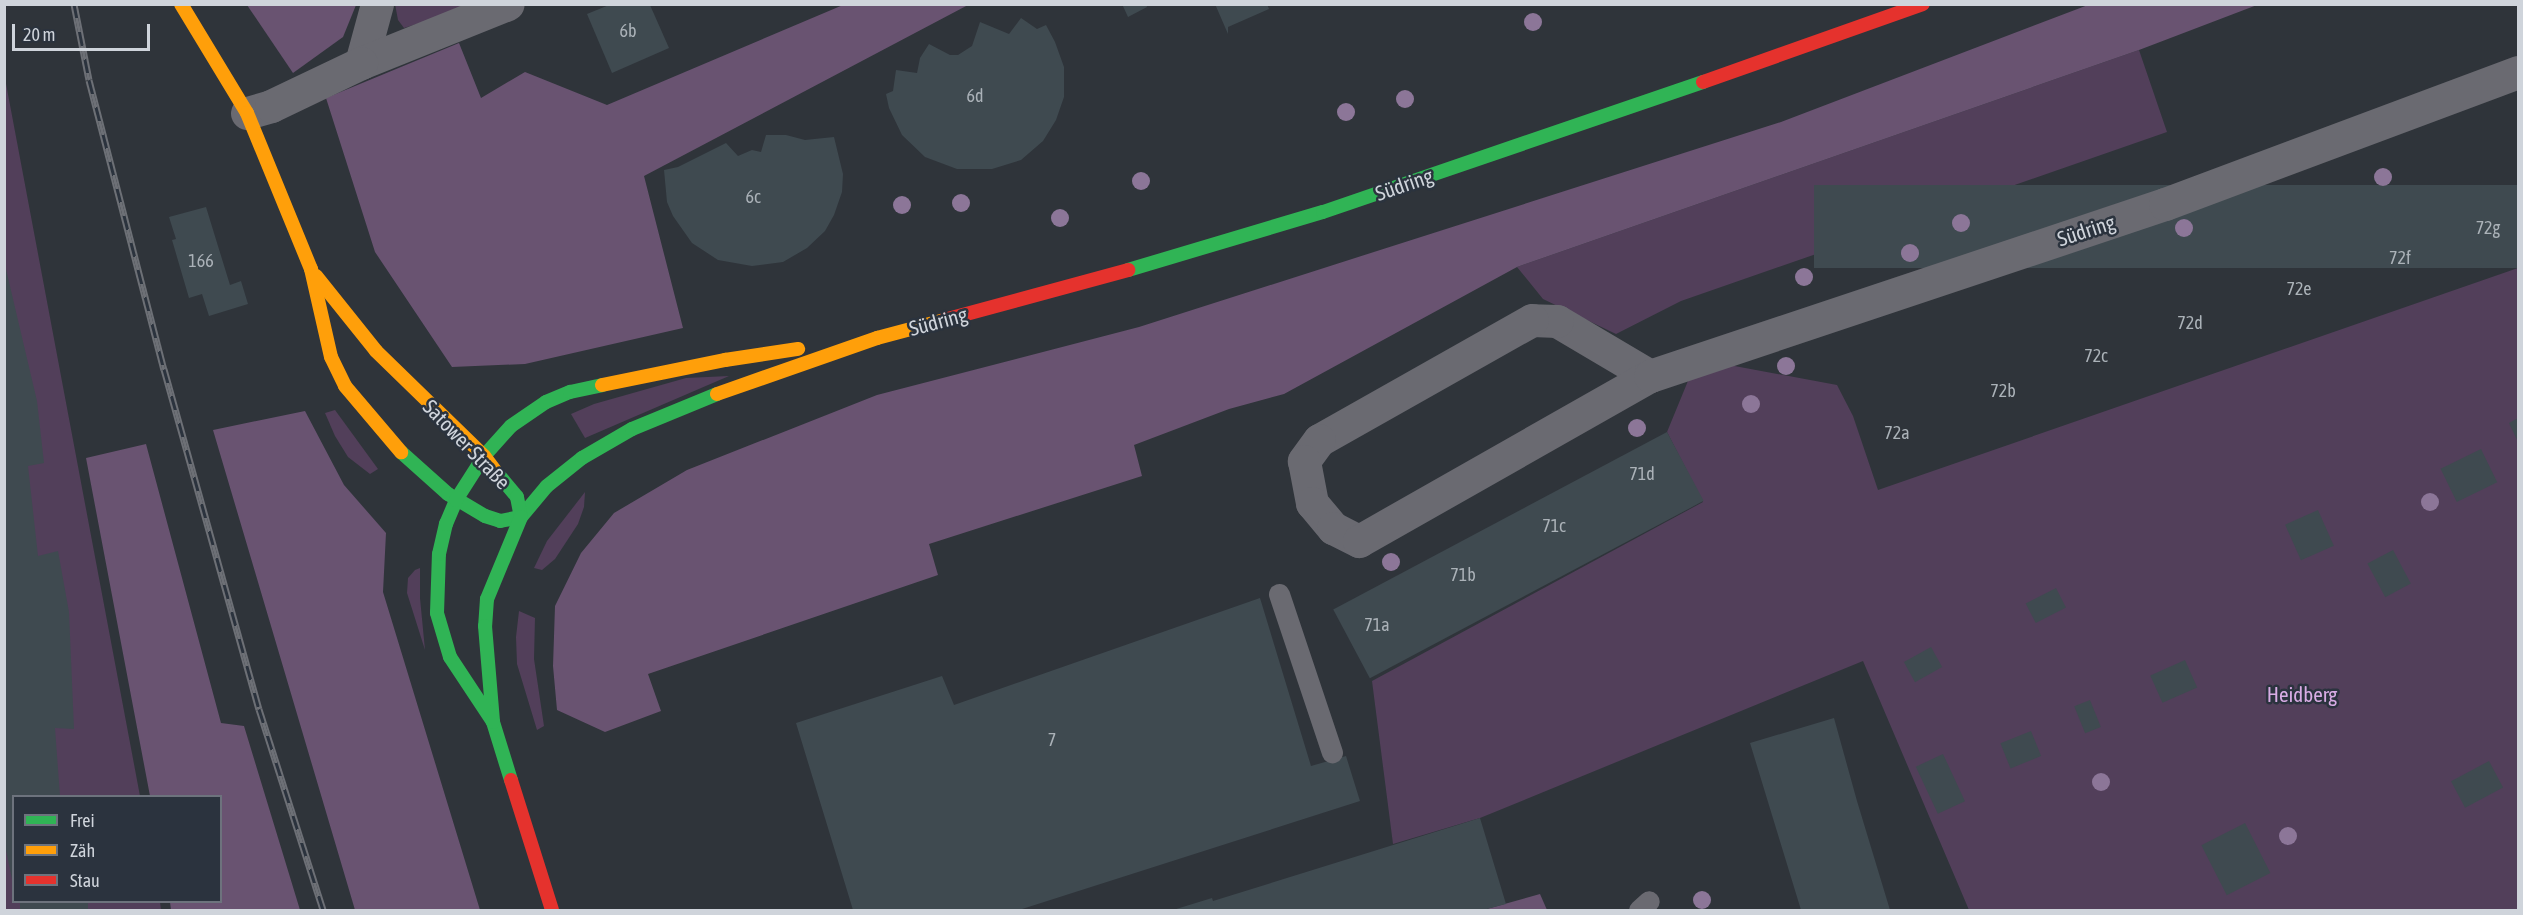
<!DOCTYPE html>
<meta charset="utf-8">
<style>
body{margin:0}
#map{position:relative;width:2523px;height:915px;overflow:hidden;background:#2f343a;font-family:"Asap Condensed",sans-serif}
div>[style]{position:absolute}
.green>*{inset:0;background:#523f5a}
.forest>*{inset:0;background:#695371}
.building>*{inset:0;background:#3f4a50;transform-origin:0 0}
.lane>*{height:21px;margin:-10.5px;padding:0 10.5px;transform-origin:10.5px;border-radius:10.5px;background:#6a6a71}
.street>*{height:33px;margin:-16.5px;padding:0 16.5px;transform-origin:16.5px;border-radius:16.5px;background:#6a6a71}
.fast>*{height:14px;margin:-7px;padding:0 7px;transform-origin:7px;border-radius:7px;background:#30b455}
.slow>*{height:14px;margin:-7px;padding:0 7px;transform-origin:7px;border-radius:7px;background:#ff9f0a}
.jam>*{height:14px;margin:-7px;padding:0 7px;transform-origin:7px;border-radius:7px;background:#e5322d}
.rail>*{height:7px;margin-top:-3.5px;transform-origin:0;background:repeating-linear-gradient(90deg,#2b333e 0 14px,#6d7076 0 28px);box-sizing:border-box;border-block:2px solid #6d7076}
.trees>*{width:18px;height:18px;margin:-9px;border-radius:50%;background:#8c7698}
span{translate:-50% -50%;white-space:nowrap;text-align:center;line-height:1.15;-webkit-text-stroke:5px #2b333e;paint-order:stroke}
.number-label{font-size:18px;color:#abb2b8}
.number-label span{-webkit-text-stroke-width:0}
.street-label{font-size:21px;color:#cfd4db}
.park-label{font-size:21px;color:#d8ace5}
.frame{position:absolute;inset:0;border:6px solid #cfd4db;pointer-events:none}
.legend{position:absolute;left:12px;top:795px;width:210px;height:108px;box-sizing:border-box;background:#2b333e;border:2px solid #6d737d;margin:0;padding:8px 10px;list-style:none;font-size:18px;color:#cfd4db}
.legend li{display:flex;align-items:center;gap:12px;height:30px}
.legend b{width:30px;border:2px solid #6d737d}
.scale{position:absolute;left:12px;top:24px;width:138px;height:27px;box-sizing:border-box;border:3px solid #cfd4db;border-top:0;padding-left:8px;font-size:18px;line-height:21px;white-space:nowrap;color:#cfd4db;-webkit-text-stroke:4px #2b333e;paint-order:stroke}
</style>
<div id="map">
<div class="green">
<div style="clip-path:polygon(395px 4px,477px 5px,404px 28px,398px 20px)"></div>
<div style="clip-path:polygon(2139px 50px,2167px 132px,1681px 301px,1616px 334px,1543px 299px,1517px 267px)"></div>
<div style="clip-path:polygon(4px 73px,140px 796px,14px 796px,14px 902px,160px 902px,161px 910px,5px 910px)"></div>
<div style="clip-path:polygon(2518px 268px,2518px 910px,1969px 910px,1863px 661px,1480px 818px,1393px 844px,1372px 681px,1703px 502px,1667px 432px,1697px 359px,1837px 385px,1853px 416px,1878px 490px)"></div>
<div style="clip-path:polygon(729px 376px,585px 438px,571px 414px,594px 404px,686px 378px)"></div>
<div style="clip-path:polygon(335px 410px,378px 469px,370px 474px,348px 457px,335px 436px,325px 413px)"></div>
<div style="clip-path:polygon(585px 492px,584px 507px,578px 524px,555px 559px,542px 570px,534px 568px,547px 541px)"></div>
<div style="clip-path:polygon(420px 568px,420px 598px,425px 650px,407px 593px,408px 578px,415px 570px)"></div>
<div style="clip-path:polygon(519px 611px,535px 618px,534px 659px,544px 726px,537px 730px,517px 664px,516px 637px)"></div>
</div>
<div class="forest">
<div style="clip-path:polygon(247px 5px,356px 5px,343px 37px,293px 73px)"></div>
<div style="clip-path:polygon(843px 5px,968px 5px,644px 176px,683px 328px,525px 364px,452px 367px,375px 252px,326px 98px,459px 43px,481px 98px,525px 72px,607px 105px)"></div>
<div style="clip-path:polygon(2088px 5px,2257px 5px,2139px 50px,1517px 267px,1284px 394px,1229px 409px,1134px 445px,1142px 476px,929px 544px,938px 575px,648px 674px,661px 711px,605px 732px,557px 710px,553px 666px,555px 606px,581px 553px,614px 513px,687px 470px,877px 395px,1139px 327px,1781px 122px)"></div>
<div style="clip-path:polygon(305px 411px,344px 485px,386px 533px,383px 592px,480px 910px,355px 910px,213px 430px)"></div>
<div style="clip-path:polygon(146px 444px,221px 723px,244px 726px,300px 910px,171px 910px,170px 902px,220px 902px,220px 796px,150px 796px,86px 458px)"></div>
<div style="clip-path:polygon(1540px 894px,1547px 910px,1483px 910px)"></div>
</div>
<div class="building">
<div style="clip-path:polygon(1122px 4px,1146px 4px,1147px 7px,1128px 17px)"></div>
<div style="clip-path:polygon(1215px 4px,1267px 4px,1269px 9px,1228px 27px,1228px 34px)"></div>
<div style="clip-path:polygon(609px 5px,650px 5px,669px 48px,612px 73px,587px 14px)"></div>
<div style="clip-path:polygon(1021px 18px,1037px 29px,1046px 25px,1055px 42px,1064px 67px,1064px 97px,1056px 120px,1043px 141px,1021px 160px,992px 169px,957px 169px,925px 157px,902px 135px,889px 108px,886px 94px,893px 91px,896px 70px,917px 73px,920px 58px,929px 44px,950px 55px,958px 55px,972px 46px,980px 22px,1009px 34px)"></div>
<div style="clip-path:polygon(766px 135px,786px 135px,805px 140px,834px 137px,843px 174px,842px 192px,834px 215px,825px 231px,807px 248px,783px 262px,752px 266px,718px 260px,692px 243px,673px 216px,667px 202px,664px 170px,678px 167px,726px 143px,738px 156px,752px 150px,761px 152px)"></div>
<div style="left:2518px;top:185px;width:83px;height:704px;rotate:90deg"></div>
<div style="clip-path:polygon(206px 207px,230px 285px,241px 281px,248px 304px,209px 316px,202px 294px,189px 298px,172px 240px,176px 239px,169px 217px)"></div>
<div style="clip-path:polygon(5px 265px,37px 401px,44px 463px,28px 466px,38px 556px,58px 551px,69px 612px,74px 729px,55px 728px,60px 796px,14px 796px,12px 879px,4px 841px)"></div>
<div style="clip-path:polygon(2518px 418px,2518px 442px,2509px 423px)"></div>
<div style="left:1667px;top:432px;width:78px;height:378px;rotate:62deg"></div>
<div style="left:2481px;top:449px;width:37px;height:45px;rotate:64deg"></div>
<div style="left:2318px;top:510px;width:39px;height:36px;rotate:66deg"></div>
<div style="left:2393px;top:550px;width:38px;height:29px;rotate:62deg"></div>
<div style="left:2056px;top:588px;width:22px;height:34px;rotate:63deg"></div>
<div style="clip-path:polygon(1260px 598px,1311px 766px,1346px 756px,1360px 801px,1019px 910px,853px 910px,796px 723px,942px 676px,954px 705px)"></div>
<div style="left:1931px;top:647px;width:23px;height:31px;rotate:61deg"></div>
<div style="left:2185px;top:660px;width:30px;height:38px;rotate:66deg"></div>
<div style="left:2090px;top:700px;width:29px;height:17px;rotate:68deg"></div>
<div style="clip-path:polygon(1834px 718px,1857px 801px,1890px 910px,1801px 910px,1750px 743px)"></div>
<div style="left:2031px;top:731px;width:27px;height:33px;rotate:68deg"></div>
<div style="left:1943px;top:754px;width:52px;height:30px;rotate:65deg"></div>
<div style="left:2489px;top:761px;width:30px;height:43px;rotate:62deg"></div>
<div style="clip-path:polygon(1480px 818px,1506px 904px,1483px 910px,1173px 910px,1212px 898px,1213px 901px)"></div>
<div style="left:2245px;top:823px;width:56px;height:49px;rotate:63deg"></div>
<div style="left:20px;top:902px;width:68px;height:9px"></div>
</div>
<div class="lane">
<div style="left:1279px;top:594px;width:167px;rotate:71.5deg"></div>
<div style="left:1639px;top:910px;width:13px;rotate:-42deg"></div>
</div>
<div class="street">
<div style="left:377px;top:4px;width:61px;rotate:105.2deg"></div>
<div style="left:361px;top:63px;width:158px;rotate:-21.9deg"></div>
<div style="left:247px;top:113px;width:25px;rotate:-16deg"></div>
<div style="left:271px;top:106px;width:100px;rotate:-25.5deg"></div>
<div style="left:1650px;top:376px;width:108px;rotate:-149.4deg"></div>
<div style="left:1557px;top:321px;width:25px;rotate:-178deg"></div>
<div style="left:1532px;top:320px;width:244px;rotate:150.6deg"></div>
<div style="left:1319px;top:440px;width:26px;rotate:126deg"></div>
<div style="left:1304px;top:461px;width:43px;rotate:79.2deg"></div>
<div style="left:1312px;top:503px;width:33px;rotate:50deg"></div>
<div style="left:1333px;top:528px;width:29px;rotate:27deg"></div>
<div style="left:1359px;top:541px;width:335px;rotate:-29.6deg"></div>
<div style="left:1650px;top:376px;width:543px;rotate:-18.47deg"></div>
<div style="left:2165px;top:204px;width:377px;rotate:-20.5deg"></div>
</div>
<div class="fast">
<div style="left:1128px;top:270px;width:203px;rotate:-16.6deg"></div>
<div style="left:1323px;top:212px;width:402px;rotate:-18.9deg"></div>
<div style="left:401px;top:452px;width:63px;rotate:41.8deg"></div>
<div style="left:448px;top:494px;width:43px;rotate:30.7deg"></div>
<div style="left:485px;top:516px;width:16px;rotate:18deg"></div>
<div style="left:500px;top:521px;width:21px;rotate:-11deg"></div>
<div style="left:521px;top:517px;width:40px;rotate:-50deg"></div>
<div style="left:547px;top:486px;width:45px;rotate:-38.7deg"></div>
<div style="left:582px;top:458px;width:58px;rotate:-30.1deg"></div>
<div style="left:632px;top:429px;width:92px;rotate:-22.4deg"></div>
<div style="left:497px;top:473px;width:31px;rotate:50deg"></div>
<div style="left:517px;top:497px;width:20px;rotate:79deg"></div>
<div style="left:521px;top:517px;width:89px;rotate:112.5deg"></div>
<div style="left:487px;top:599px;width:27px;rotate:94deg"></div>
<div style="left:485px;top:626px;width:96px;rotate:85.2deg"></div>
<div style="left:493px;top:722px;width:61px;rotate:72.8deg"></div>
<div style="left:493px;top:722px;width:78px;rotate:-123.5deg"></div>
<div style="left:450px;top:657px;width:46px;rotate:-106.5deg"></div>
<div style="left:437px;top:613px;width:59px;rotate:-88.1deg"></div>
<div style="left:439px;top:554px;width:31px;rotate:-77deg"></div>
<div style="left:446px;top:524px;width:26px;rotate:-67deg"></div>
<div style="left:456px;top:500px;width:52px;rotate:-57.5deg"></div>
<div style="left:484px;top:456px;width:40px;rotate:-48deg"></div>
<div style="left:511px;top:426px;width:42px;rotate:-34.4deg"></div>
<div style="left:546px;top:402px;width:26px;rotate:-23deg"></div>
<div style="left:570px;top:392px;width:33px;rotate:-12deg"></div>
</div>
<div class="slow">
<div style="left:181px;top:4px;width:127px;rotate:58.8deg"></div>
<div style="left:247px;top:113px;width:169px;rotate:67.7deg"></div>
<div style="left:311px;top:269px;width:90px;rotate:77.2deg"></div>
<div style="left:331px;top:357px;width:32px;rotate:64deg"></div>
<div style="left:345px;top:386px;width:87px;rotate:49.7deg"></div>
<div style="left:316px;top:276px;width:96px;rotate:51.3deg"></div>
<div style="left:376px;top:351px;width:151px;rotate:44.2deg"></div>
<div style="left:484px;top:456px;width:21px;rotate:53deg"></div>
<div style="left:602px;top:385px;width:126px;rotate:-11.5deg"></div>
<div style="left:725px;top:360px;width:74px;rotate:-8.6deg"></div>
<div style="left:717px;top:394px;width:170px;rotate:-19.3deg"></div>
<div style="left:877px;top:338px;width:69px;rotate:-15deg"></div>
</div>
<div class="jam">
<div style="left:1703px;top:82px;width:233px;rotate:-19.5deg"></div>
<div style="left:944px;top:320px;width:191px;rotate:-15.2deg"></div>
<div style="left:511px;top:780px;width:136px;rotate:72.5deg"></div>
</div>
<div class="rail">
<div style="left:74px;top:4px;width:77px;rotate:78.8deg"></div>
<div style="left:89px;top:80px;width:299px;rotate:75.5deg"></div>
<div style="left:164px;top:369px;width:353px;rotate:74.4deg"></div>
<div style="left:259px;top:709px;width:211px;rotate:72.3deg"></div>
</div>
<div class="trees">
<div style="left:1533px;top:22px"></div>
<div style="left:1405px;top:99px"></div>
<div style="left:1346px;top:112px"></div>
<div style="left:2383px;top:177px"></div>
<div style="left:1141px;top:181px"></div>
<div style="left:961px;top:203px"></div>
<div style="left:902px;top:205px"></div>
<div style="left:1060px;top:218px"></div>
<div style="left:1961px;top:223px"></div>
<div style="left:2184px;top:228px"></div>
<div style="left:1910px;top:253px"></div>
<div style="left:1804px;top:277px"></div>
<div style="left:1786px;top:366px"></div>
<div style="left:1751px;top:404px"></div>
<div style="left:1637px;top:428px"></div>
<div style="left:2430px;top:502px"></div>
<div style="left:1391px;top:562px"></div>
<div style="left:2101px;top:782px"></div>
<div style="left:2288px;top:836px"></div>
<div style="left:1702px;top:900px"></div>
</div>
<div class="number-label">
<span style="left:628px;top:31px">6b</span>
<span style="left:975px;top:96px">6d</span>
<span style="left:753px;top:197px">6c</span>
<span style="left:2488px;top:228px">72g</span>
<span style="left:2400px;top:258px">72f</span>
<span style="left:201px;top:261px">166</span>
<span style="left:2299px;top:289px">72e</span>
<span style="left:2190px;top:323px">72d</span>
<span style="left:2096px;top:356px">72c</span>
<span style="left:2003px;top:391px">72b</span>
<span style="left:1897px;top:433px">72a</span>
<span style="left:1642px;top:474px">71d</span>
<span style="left:1554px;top:526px">71c</span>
<span style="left:1463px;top:575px">71b</span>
<span style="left:1377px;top:625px">71a</span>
<span style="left:1052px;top:740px">7</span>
</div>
<div class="street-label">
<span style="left:1404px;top:184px;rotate:-19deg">Südring</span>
<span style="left:2086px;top:230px;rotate:-18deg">Südring</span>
<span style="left:938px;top:321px;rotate:-15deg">Südring</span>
<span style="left:467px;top:444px;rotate:46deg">Satower Straße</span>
</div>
<div class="park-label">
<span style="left:2302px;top:694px">Heidberg</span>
</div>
<div class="frame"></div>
<ul class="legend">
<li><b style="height:8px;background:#30b455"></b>Frei</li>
<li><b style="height:8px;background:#ff9f0a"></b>Zäh</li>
<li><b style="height:8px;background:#e5322d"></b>Stau</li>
</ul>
<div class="scale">20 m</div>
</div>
